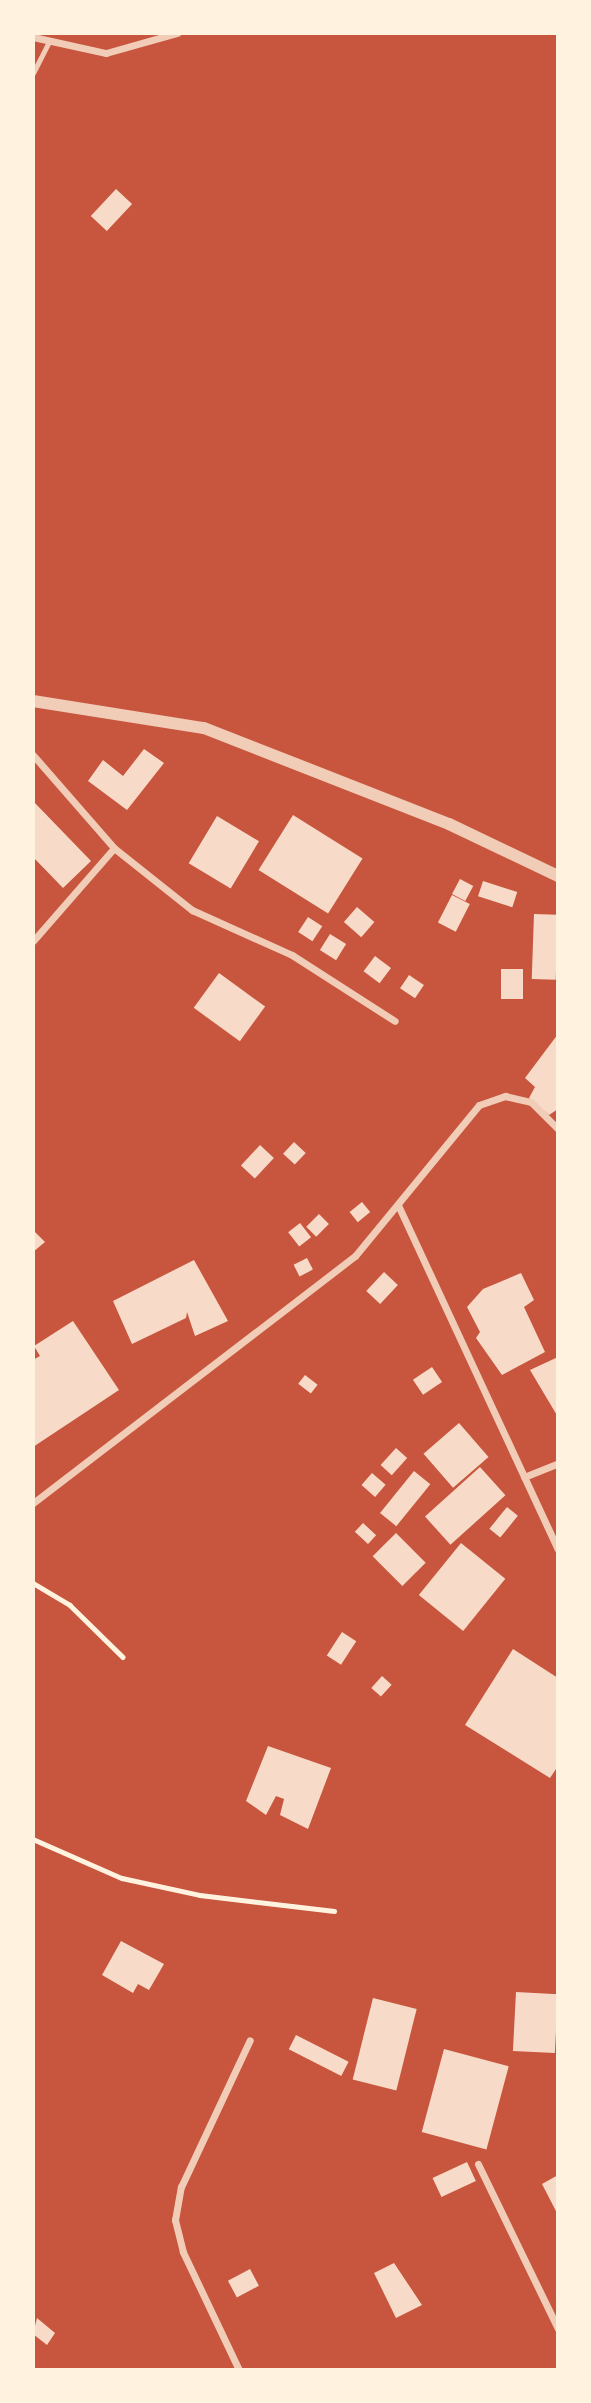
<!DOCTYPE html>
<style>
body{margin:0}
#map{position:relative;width:591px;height:2403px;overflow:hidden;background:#c8553d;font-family:"Open Sans",sans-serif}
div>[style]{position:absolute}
.building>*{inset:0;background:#f7dbc8;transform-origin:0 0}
.path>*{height:4.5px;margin:-2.25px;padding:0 2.25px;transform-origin:2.25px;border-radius:2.25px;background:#fff3e0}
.service>*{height:5px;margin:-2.5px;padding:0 2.5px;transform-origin:2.5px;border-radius:2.5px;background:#f1ccb7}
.minor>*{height:7px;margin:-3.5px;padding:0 3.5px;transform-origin:3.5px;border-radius:3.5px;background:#f1ccb7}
.tertiary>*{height:12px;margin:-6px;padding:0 6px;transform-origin:6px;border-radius:6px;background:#f1ccb7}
span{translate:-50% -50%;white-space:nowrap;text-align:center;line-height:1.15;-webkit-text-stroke:6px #fff3e0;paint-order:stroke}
.frame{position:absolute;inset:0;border:35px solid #fff3e0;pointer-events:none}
</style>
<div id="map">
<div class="building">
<div style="left:116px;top:189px;width:22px;height:37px;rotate:43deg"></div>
<div style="clip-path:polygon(144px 749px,164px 763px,127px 810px,88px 781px,103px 760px,123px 776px)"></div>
<div style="clip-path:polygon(33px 801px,91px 861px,63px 888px,33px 857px)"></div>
<div style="left:293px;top:815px;width:82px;height:65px;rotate:32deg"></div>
<div style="left:217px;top:816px;width:49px;height:55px;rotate:31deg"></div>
<div style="left:460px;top:879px;width:15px;height:17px;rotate:28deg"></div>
<div style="left:483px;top:881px;width:36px;height:16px;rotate:18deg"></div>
<div style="left:452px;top:895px;width:20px;height:31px;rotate:27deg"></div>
<div style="left:357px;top:907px;width:23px;height:20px;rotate:41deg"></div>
<div style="left:534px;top:914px;width:24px;height:65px;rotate:2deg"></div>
<div style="left:308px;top:917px;width:17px;height:18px;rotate:33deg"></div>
<div style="left:330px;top:934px;width:19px;height:19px;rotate:32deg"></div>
<div style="left:375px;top:956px;width:20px;height:19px;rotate:37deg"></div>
<div style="left:523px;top:969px;width:30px;height:22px;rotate:90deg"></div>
<div style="left:219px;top:973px;width:57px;height:43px;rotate:36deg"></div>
<div style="left:409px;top:975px;width:18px;height:16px;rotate:34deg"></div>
<div style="clip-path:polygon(558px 1034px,558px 1109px,549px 1115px,529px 1098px,535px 1087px,525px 1078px)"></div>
<div style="left:294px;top:1142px;width:16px;height:16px;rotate:43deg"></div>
<div style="left:260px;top:1145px;width:19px;height:28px;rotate:43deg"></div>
<div style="left:362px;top:1202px;width:13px;height:16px;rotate:51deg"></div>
<div style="left:319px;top:1214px;width:14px;height:18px;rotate:45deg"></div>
<div style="left:300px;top:1223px;width:18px;height:15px;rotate:52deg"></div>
<div style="clip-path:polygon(33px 1230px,45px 1242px,33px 1252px)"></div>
<div style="left:307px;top:1258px;width:13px;height:15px;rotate:63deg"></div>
<div style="clip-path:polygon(194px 1260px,228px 1321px,195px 1336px,187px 1312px,186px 1318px,132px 1344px,113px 1301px)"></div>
<div style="left:384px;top:1272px;width:19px;height:26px;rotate:43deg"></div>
<div style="clip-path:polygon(521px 1273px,534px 1300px,524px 1307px,545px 1352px,502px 1375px,476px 1338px,480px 1332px,467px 1307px,483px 1289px)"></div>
<div style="clip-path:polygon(73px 1321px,119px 1390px,33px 1447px,33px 1360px,40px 1356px,34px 1346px)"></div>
<div style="clip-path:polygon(558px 1357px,558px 1417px,530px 1370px)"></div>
<div style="left:432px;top:1367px;width:18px;height:23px;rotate:56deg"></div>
<div style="left:305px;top:1375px;width:16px;height:11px;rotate:38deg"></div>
<div style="left:459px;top:1423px;width:45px;height:47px;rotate:49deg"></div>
<div style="left:396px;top:1448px;width:15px;height:23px;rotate:42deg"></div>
<div style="left:480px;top:1467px;width:38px;height:74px;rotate:48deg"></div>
<div style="left:414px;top:1471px;width:21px;height:54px;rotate:39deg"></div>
<div style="left:372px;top:1473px;width:18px;height:16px;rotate:41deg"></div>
<div style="left:507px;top:1507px;width:14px;height:28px;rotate:39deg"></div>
<div style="left:363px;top:1523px;width:18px;height:12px;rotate:43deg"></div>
<div style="left:396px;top:1533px;width:42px;height:33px;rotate:45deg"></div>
<div style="left:461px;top:1543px;width:57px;height:67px;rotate:39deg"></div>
<div style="left:342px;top:1632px;width:17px;height:28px;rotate:33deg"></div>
<div style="clip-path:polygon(513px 1649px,558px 1678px,558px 1766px,550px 1778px,465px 1725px)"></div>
<div style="left:382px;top:1676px;width:13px;height:16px;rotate:42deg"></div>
<div style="clip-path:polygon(268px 1746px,331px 1768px,308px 1829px,280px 1815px,284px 1799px,276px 1796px,266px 1815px,246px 1801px)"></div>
<div style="clip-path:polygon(121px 1941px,164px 1964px,149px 1990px,138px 1984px,133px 1993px,102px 1975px)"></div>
<div style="left:516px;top:1992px;width:42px;height:59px;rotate:3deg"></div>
<div style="left:373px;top:1998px;width:45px;height:84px;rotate:14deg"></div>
<div style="left:296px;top:2035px;width:59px;height:16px;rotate:27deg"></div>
<div style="left:444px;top:2049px;width:67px;height:86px;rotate:15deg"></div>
<div style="left:467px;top:2162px;width:21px;height:38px;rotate:65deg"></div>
<div style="clip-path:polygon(558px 2175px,558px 2215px,542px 2184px)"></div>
<div style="clip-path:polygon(394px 2263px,422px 2305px,396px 2318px,374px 2273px)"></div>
<div style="left:250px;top:2269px;width:19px;height:25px;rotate:62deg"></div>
<div style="clip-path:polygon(37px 2318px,55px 2333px,47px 2345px,33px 2334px)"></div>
</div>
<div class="path">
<div style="left:33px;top:1583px;width:43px;rotate:30.7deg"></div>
<div style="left:70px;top:1605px;width:74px;rotate:44.5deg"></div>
<div style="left:33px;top:1839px;width:97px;rotate:23.7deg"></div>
<div style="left:122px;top:1878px;width:80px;rotate:12.3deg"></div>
<div style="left:200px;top:1895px;width:135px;rotate:6.8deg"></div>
</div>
<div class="service">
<div style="left:33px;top:73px;width:33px;rotate:-63deg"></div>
</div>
<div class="minor">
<div style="left:33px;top:37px;width:75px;rotate:12.4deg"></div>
<div style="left:106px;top:53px;width:74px;rotate:-15.7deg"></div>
<div style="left:33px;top:755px;width:123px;rotate:48.9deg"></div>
<div style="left:114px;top:848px;width:100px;rotate:38.5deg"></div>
<div style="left:192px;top:910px;width:110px;rotate:24.2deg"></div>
<div style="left:292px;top:955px;width:122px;rotate:32.7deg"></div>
<div style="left:33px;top:941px;width:123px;rotate:-48.9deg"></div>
<div style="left:398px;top:1205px;width:379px;rotate:65.1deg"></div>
<div style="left:524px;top:1477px;width:37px;rotate:-22deg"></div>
<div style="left:33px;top:1503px;width:406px;rotate:-37.5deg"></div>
<div style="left:355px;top:1256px;width:195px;rotate:-50.6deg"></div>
<div style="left:479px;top:1105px;width:28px;rotate:-19deg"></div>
<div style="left:505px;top:1096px;width:27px;rotate:13deg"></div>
<div style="left:531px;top:1102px;width:38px;rotate:45deg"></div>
<div style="left:478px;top:2164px;width:183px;rotate:64.1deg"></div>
<div style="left:239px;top:2370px;width:131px;rotate:-115.4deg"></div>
<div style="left:183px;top:2252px;width:33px;rotate:-104deg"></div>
<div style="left:175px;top:2220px;width:34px;rotate:-80deg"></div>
<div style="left:181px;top:2187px;width:162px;rotate:-64.9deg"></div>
</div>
<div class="tertiary">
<div style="left:33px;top:701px;width:173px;rotate:9deg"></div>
<div style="left:204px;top:728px;width:263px;rotate:21.4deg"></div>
<div style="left:449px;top:824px;width:121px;rotate:25.5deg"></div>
</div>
<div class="frame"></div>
</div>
